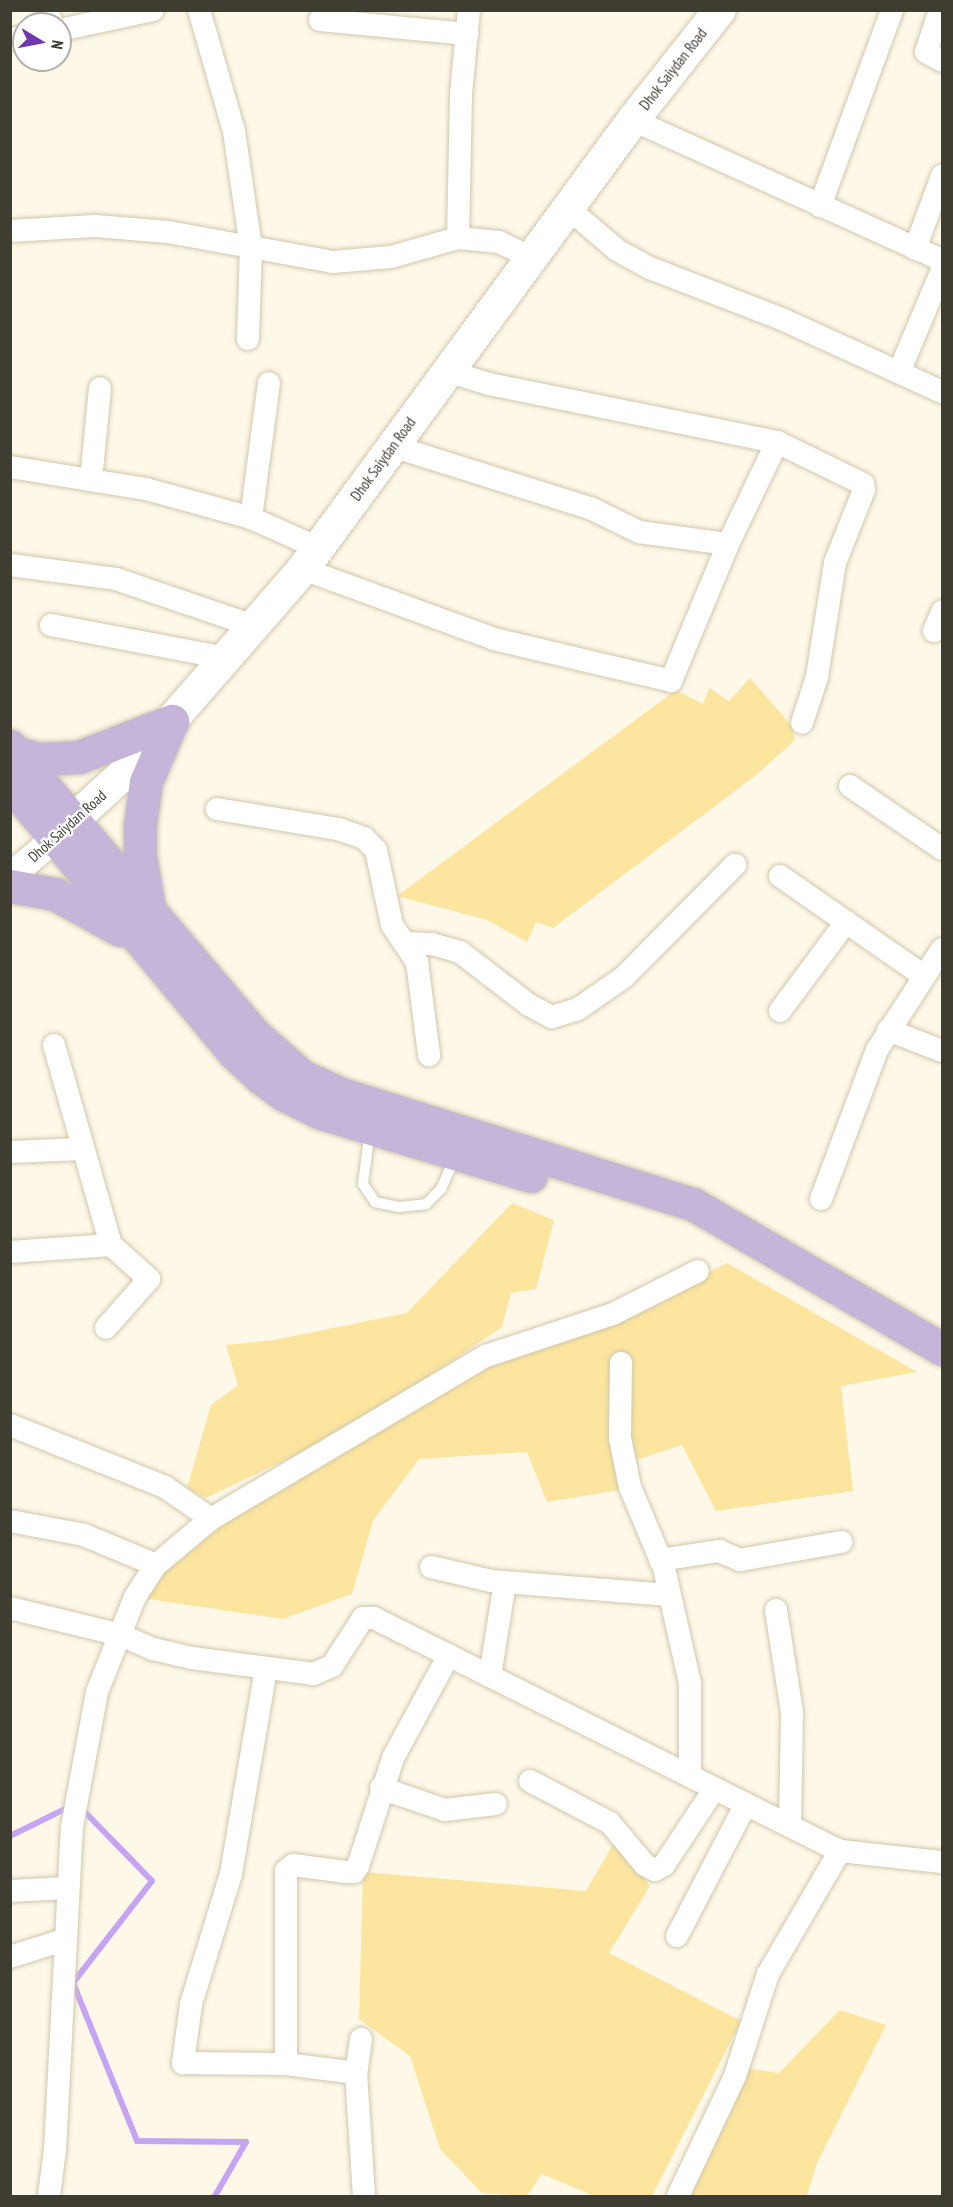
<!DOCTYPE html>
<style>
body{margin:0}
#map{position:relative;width:953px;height:2207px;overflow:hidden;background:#fdf8e8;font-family:"PT Sans Narrow",sans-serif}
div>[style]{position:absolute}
.green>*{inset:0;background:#fce59e}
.stream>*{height:6px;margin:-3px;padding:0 3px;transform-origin:3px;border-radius:3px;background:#c5a5f3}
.roads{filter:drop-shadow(0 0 2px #d0c8ae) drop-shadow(0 0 2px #d0c8ae)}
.service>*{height:10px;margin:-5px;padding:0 5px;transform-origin:5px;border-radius:5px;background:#fff}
.minor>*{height:22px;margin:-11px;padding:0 11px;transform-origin:11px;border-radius:11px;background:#fff}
.tertiary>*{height:27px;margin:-13.5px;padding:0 13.5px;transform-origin:13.5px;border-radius:13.5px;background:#fff}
.secondary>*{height:32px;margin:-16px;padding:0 16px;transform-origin:16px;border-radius:16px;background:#fff}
.primary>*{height:33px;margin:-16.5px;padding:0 16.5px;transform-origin:16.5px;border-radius:16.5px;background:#c4b5d9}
span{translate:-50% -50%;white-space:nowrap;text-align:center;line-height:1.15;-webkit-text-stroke:4.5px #fff;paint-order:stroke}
.street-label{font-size:15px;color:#3f3c32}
.frame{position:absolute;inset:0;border:12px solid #3f3c32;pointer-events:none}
.north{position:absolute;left:12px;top:12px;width:60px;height:60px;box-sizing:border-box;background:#fff;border:2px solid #b2b1ad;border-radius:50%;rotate:100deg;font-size:16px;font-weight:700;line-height:24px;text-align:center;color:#3f3c32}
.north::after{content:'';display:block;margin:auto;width:21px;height:27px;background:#7036ac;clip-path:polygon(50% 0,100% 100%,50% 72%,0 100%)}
</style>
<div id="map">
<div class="green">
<div style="clip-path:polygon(750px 678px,792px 726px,795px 740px,755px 776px,553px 928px,536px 922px,527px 942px,487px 920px,397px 896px,676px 690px,703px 704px,709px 688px,729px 701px)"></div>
<div style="clip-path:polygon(512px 1203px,554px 1220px,536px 1289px,511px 1293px,502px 1327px,354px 1427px,206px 1498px,187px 1488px,211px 1405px,238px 1385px,226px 1345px,274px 1340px,407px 1313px)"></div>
<div style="clip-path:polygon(727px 1263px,917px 1372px,841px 1386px,853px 1491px,716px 1511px,682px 1445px,630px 1462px,620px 1490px,547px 1502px,527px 1452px,419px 1459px,373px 1521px,352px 1594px,283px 1619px,135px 1597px,200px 1532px,480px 1369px,644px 1305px)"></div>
<div style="clip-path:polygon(615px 1841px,650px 1886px,609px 1953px,741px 2021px,652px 2196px,594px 2196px,542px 2174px,527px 2196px,482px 2193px,440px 2149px,410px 2056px,359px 2019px,363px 1872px,586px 1891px)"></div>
<div style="clip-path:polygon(840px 2010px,886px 2025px,817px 2163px,807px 2196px,683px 2196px,744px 2068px,779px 2073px)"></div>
</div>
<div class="stream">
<div style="left:82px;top:1809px;width:100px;rotate:45.8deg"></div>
<div style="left:152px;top:1881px;width:129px;rotate:127.8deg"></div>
<div style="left:73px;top:1983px;width:170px;rotate:67.9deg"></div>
<div style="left:137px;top:2141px;width:109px;rotate:0.5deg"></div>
<div style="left:246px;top:2142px;width:62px;rotate:119.9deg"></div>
<div style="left:10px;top:1836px;width:66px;rotate:-26.2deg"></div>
</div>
<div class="roads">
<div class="service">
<div style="left:370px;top:1130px;width:54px;rotate:97.4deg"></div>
<div style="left:363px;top:1184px;width:22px;rotate:56deg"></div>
<div style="left:375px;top:1202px;width:25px;rotate:12deg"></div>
<div style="left:399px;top:1207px;width:27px;rotate:-6deg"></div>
<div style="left:426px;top:1204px;width:21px;rotate:-45deg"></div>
<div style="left:441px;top:1189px;width:35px;rotate:-66deg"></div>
</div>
<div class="minor">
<div style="left:47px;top:10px;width:15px;rotate:70deg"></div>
<div style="left:199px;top:10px;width:126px;rotate:73.9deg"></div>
<div style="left:234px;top:131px;width:118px;rotate:81.7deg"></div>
<div style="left:251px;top:248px;width:91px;rotate:91.9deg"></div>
<div style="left:940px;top:10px;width:44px;rotate:108.4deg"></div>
<div style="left:926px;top:52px;width:18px;rotate:29deg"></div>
<div style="left:320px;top:20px;width:148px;rotate:5.4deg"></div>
<div style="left:60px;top:30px;width:95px;rotate:-12.1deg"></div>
<div style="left:10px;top:39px;width:14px;rotate:-8deg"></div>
<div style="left:633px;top:120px;width:339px;rotate:24.4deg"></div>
<div style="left:820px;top:206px;width:209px;rotate:-69.8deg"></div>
<div style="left:568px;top:208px;width:65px;rotate:40.6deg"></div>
<div style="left:617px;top:250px;width:38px;rotate:29deg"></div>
<div style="left:650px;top:268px;width:144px;rotate:21.2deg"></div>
<div style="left:784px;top:320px;width:174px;rotate:24.5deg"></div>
<div style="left:10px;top:231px;width:85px;rotate:-3.4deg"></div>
<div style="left:95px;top:226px;width:73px;rotate:4.7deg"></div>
<div style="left:168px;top:232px;width:168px;rotate:10.3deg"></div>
<div style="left:333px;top:262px;width:58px;rotate:-4.9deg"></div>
<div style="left:391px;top:257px;width:70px;rotate:-15.8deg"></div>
<div style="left:458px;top:238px;width:41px;rotate:5.6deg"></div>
<div style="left:499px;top:242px;width:37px;rotate:26deg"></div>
<div style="left:458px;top:238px;width:144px;rotate:-88.8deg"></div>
<div style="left:461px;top:94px;width:84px;rotate:-84.6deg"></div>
<div style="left:915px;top:249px;width:78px;rotate:-69.7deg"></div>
<div style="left:900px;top:370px;width:108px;rotate:-67.2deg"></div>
<div style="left:447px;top:371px;width:44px;rotate:17.2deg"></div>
<div style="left:489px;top:384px;width:294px;rotate:11.4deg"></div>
<div style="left:777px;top:442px;width:96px;rotate:26deg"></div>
<div style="left:863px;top:484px;width:6px;rotate:81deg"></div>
<div style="left:864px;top:490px;width:79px;rotate:111.7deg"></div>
<div style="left:835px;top:563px;width:115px;rotate:99deg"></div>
<div style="left:817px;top:677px;width:48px;rotate:108.1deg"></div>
<div style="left:392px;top:446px;width:207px;rotate:17.4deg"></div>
<div style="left:590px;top:508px;width:55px;rotate:26.1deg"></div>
<div style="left:639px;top:532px;width:90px;rotate:7.7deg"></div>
<div style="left:10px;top:467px;width:138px;rotate:9.2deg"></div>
<div style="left:146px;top:489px;width:109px;rotate:15.4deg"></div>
<div style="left:251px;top:518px;width:73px;rotate:24.1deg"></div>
<div style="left:91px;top:480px;width:92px;rotate:-84.4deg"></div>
<div style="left:251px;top:518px;width:136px;rotate:-82.4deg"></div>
<div style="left:10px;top:565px;width:107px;rotate:7.5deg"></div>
<div style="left:116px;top:579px;width:146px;rotate:18.8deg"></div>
<div style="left:303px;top:569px;width:203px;rotate:20.1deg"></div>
<div style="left:494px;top:639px;width:182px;rotate:13.3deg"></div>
<div style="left:671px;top:681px;width:148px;rotate:-67.4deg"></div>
<div style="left:728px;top:544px;width:113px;rotate:-64.3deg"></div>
<div style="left:51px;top:625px;width:177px;rotate:10.7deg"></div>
<div style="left:934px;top:631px;width:21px;rotate:-67deg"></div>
<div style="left:850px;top:786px;width:112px;rotate:34.4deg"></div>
<div style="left:217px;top:809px;width:123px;rotate:9.4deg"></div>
<div style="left:338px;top:829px;width:28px;rotate:19deg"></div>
<div style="left:364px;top:838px;width:17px;rotate:45deg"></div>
<div style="left:376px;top:850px;width:77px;rotate:78deg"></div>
<div style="left:392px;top:925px;width:45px;rotate:56deg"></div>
<div style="left:417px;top:962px;width:94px;rotate:82.6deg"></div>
<div style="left:780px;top:876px;width:175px;rotate:34.8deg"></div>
<div style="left:404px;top:943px;width:28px;rotate:2deg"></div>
<div style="left:432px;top:944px;width:29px;rotate:16deg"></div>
<div style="left:460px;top:952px;width:87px;rotate:37.5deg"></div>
<div style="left:529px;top:1005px;width:26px;rotate:28deg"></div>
<div style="left:552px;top:1017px;width:27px;rotate:-17deg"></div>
<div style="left:578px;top:1009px;width:56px;rotate:-34.8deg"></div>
<div style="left:624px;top:977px;width:158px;rotate:-45.3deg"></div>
<div style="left:780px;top:1011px;width:111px;rotate:-53.4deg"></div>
<div style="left:888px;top:1030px;width:58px;rotate:21.3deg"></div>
<div style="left:54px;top:1045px;width:208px;rotate:74.1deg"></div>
<div style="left:111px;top:1245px;width:51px;rotate:41.8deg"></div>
<div style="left:149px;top:1279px;width:65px;rotate:131.3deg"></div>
<div style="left:10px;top:1152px;width:72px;rotate:-2.4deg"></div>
<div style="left:821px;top:1199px;width:159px;rotate:-69.4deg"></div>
<div style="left:877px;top:1050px;width:120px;rotate:-57.2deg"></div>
<div style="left:10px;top:1252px;width:101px;rotate:-4deg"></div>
<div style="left:621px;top:1363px;width:75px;rotate:90.8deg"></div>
<div style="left:620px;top:1438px;width:50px;rotate:78.5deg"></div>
<div style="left:630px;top:1487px;width:88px;rotate:67.2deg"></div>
<div style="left:664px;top:1568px;width:118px;rotate:77.3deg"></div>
<div style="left:690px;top:1683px;width:93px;rotate:90deg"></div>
<div style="left:10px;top:1425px;width:167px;rotate:21.8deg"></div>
<div style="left:165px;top:1487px;width:56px;rotate:34.8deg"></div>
<div style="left:10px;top:1521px;width:75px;rotate:10.7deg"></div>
<div style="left:84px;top:1535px;width:78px;rotate:22.6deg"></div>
<div style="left:660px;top:1560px;width:60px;rotate:-8.7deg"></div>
<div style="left:719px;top:1551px;width:23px;rotate:23deg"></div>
<div style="left:740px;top:1560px;width:103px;rotate:-10.1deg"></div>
<div style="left:431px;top:1567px;width:62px;rotate:13.1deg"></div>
<div style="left:491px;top:1581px;width:179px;rotate:4.5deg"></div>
<div style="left:10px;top:1608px;width:114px;rotate:13.7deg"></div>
<div style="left:121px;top:1635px;width:35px;rotate:24deg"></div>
<div style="left:153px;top:1649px;width:40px;rotate:13deg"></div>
<div style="left:192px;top:1658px;width:122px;rotate:7.5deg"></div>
<div style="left:313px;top:1674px;width:21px;rotate:-23deg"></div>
<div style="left:332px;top:1666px;width:57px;rotate:-57.1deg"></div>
<div style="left:363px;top:1618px;width:11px"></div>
<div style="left:374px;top:1618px;width:521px;rotate:26.57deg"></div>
<div style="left:840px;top:1851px;width:103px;rotate:6.2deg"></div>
<div style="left:776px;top:1610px;width:103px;rotate:81.1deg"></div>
<div style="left:792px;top:1712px;width:114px;rotate:91deg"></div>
<div style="left:266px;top:1669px;width:208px;rotate:99.7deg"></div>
<div style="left:231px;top:1874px;width:136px;rotate:107.1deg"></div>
<div style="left:191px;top:2004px;width:60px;rotate:97.7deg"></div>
<div style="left:183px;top:2063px;width:103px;rotate:0.6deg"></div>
<div style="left:286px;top:2064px;width:71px;rotate:7.3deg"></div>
<div style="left:490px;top:1676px;width:95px;rotate:-80.9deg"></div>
<div style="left:530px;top:1781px;width:90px;rotate:27.7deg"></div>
<div style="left:610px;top:1823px;width:55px;rotate:50.2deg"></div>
<div style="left:645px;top:1865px;width:11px;rotate:27deg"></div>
<div style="left:655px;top:1870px;width:10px;rotate:-29deg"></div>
<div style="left:664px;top:1865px;width:92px;rotate:-56.5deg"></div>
<div style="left:381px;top:1788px;width:68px;rotate:19deg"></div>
<div style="left:445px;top:1810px;width:51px;rotate:-6.7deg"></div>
<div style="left:10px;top:1891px;width:57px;rotate:-3deg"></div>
<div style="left:677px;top:1936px;width:149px;rotate:-62.4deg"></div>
<div style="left:10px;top:1957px;width:57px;rotate:-17.5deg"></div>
<div style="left:361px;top:2039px;width:34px;rotate:98deg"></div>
<div style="left:356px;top:2073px;width:123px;rotate:86.3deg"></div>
<div style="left:286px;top:2064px;width:193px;rotate:-90deg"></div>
<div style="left:286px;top:1871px;width:9px;rotate:-41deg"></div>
<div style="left:293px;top:1865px;width:52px;rotate:7.7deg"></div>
<div style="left:345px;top:1872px;width:9px"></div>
<div style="left:354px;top:1872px;width:7px;rotate:-56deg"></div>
<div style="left:358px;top:1866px;width:114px;rotate:-72deg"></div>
<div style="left:393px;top:1758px;width:117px;rotate:-61.5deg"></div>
<div style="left:49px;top:2196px;width:46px;rotate:-82.6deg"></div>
<div style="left:55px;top:2150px;width:323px;rotate:-87deg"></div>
<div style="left:72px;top:1827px;width:137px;rotate:-79.5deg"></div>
<div style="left:97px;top:1692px;width:102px;rotate:-68.2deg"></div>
<div style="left:135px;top:1597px;width:38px;rotate:-57deg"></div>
<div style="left:156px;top:1565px;width:72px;rotate:-39.9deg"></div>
<div style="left:211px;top:1519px;width:320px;rotate:-30.7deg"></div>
<div style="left:486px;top:1356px;width:134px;rotate:-18.3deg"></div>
<div style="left:613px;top:1314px;width:95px;rotate:-26.8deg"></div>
<div style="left:678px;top:2196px;width:133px;rotate:-64.6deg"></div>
<div style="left:735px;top:2076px;width:107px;rotate:-72.1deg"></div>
<div style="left:768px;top:1974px;width:143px;rotate:-59.7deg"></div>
</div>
<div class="tertiary">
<div style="left:10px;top:876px;width:58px;rotate:-40.8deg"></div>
</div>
<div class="secondary">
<div style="left:54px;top:838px;width:105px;rotate:-42.7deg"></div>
<div style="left:131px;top:767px;width:262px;rotate:-49deg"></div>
<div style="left:303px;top:569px;width:557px;rotate:-53.69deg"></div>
<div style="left:633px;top:120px;width:140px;rotate:-51.7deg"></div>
</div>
<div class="primary">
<div style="left:10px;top:746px;width:376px;rotate:49.7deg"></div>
<div style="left:253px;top:1033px;width:65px;rotate:41.3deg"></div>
<div style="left:302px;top:1076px;width:43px;rotate:24.8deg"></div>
<div style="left:341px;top:1094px;width:369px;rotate:17.4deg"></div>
<div style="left:693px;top:1204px;width:288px;rotate:30.2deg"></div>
<div style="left:17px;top:753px;width:23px;rotate:15deg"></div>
<div style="left:39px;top:759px;width:40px;rotate:-2.9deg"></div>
<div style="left:79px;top:757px;width:100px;rotate:-21.2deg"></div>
<div style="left:10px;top:784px;width:349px;rotate:50.2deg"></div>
<div style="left:233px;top:1052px;width:38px;rotate:43deg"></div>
<div style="left:261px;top:1078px;width:27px;rotate:36deg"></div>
<div style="left:283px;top:1094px;width:42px;rotate:26.6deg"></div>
<div style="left:321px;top:1113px;width:219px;rotate:16.7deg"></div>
<div style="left:10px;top:886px;width:46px;rotate:10.1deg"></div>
<div style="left:55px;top:894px;width:74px;rotate:29deg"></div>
<div style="left:149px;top:907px;width:52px;rotate:-100deg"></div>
<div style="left:140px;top:856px;width:31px;rotate:-90deg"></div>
<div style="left:140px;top:825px;width:43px;rotate:-82.1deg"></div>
<div style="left:146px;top:782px;width:66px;rotate:-66.9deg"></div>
</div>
</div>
<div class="street-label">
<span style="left:673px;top:69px;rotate:-52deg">Dhok Saiydan Road</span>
<span style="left:383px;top:459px;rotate:-54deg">Dhok Saiydan Road</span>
<span style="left:67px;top:826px;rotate:-42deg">Dhok Saiydan Road</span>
</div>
<div class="frame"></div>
<div class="north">N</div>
</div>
